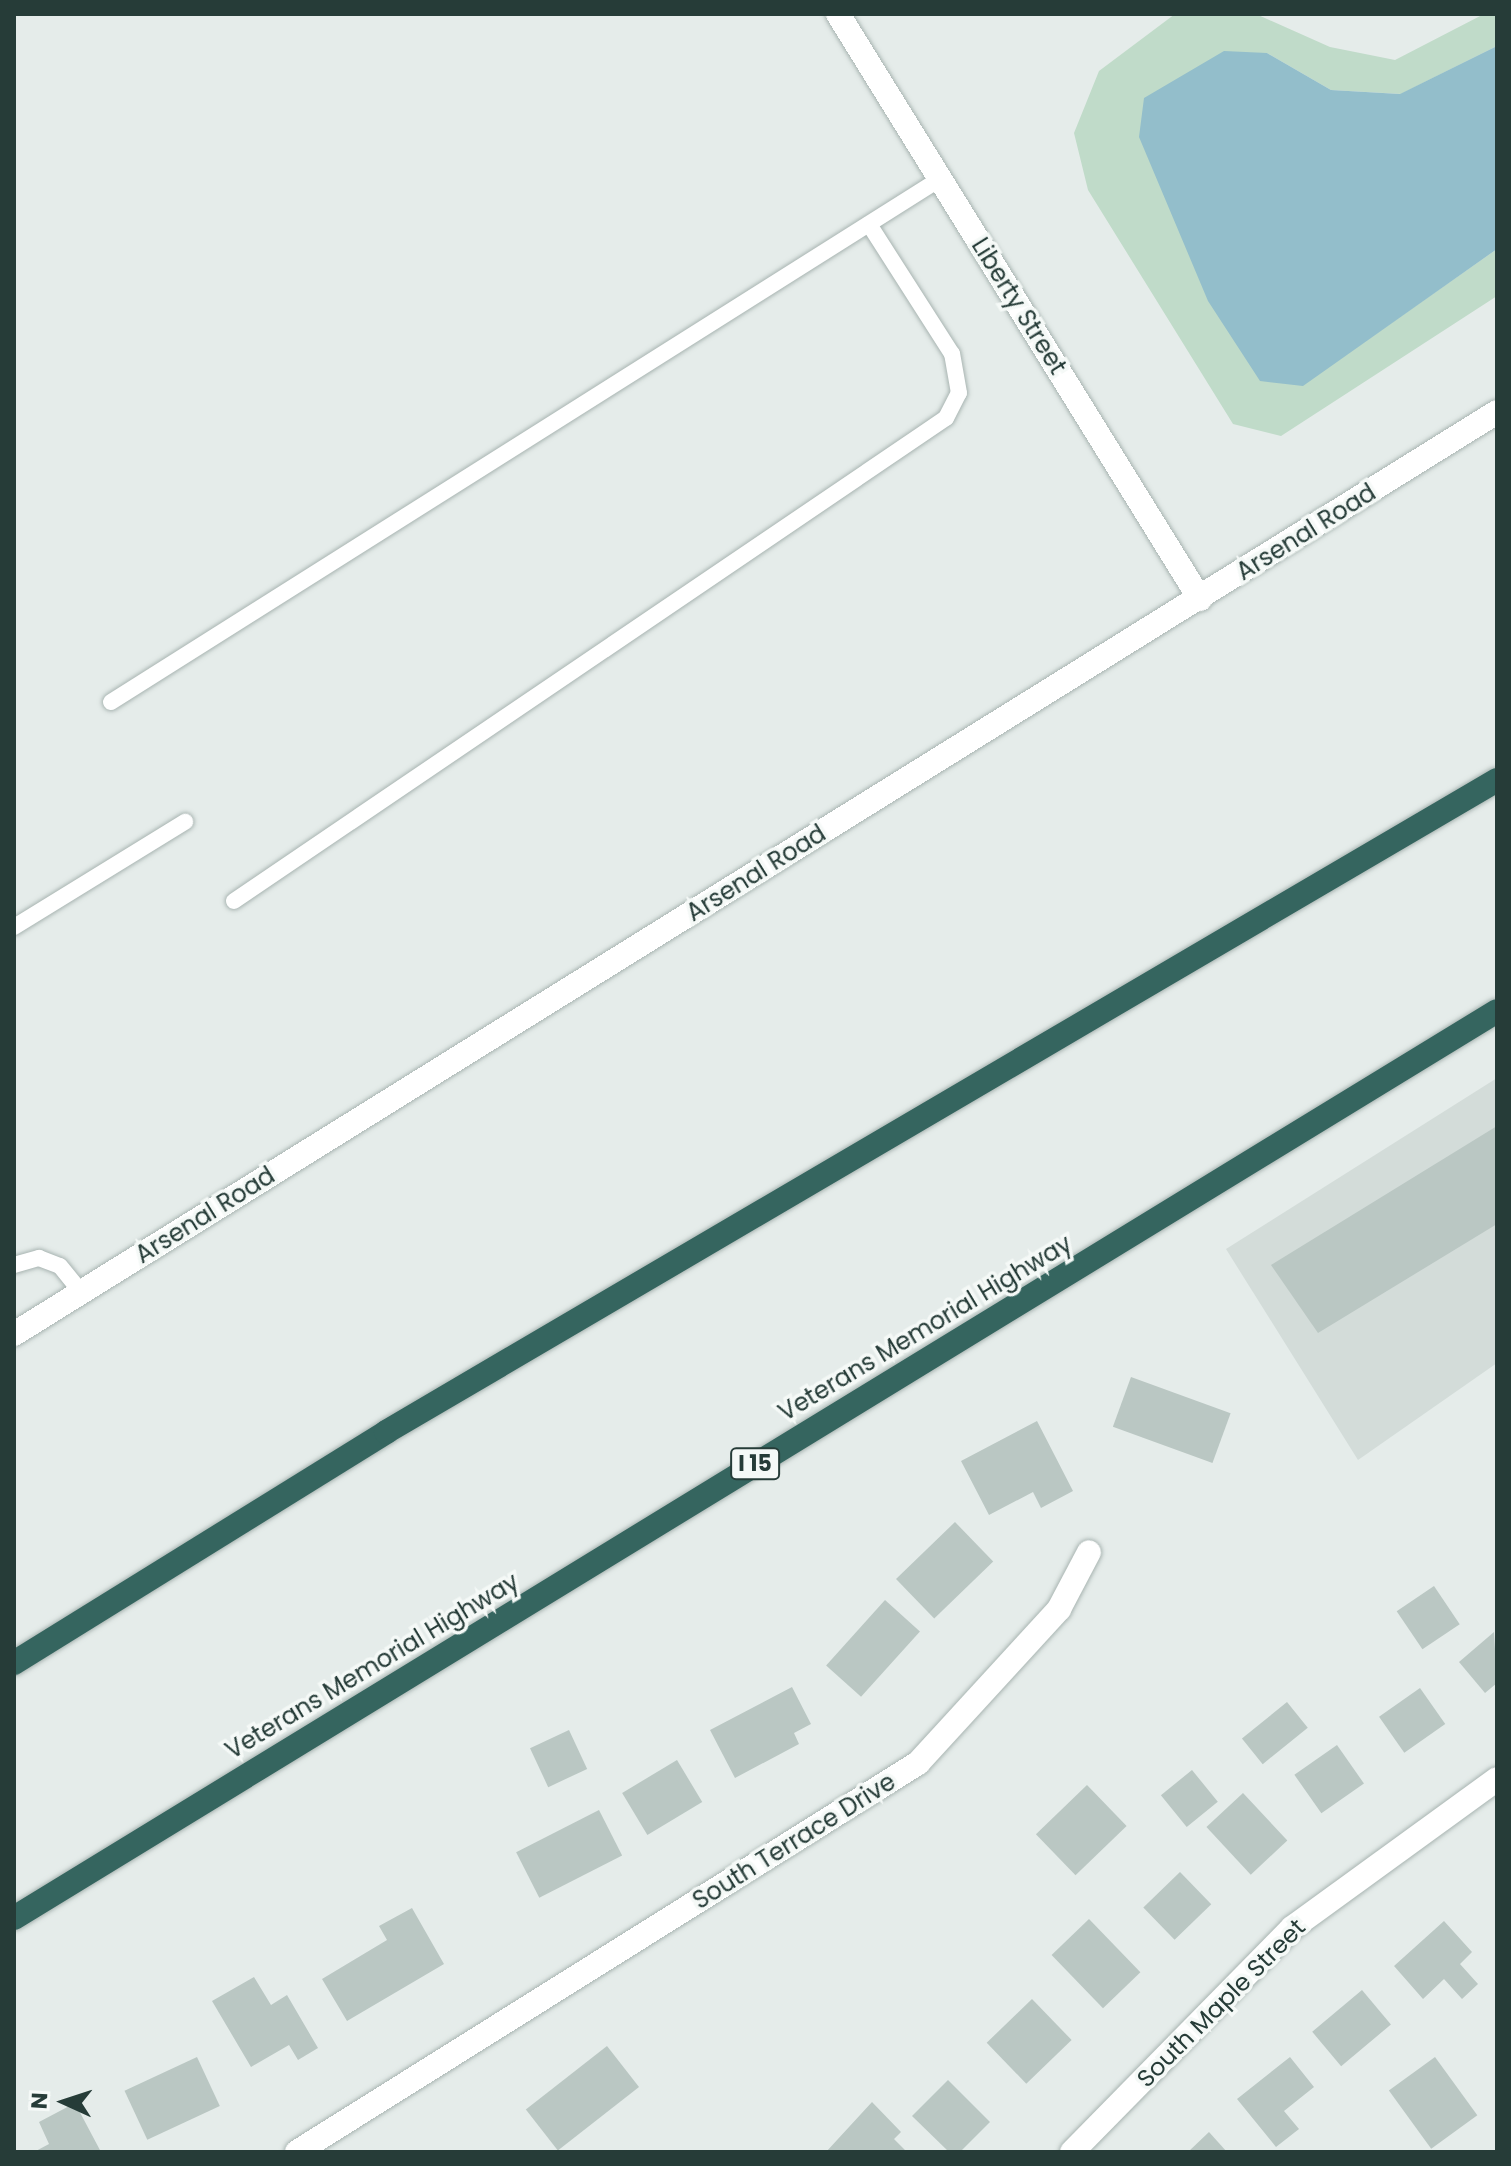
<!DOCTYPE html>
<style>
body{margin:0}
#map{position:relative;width:1511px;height:2166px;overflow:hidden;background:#e5ecea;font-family:Poppins,sans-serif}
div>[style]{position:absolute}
.built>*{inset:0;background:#d3dcd9}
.green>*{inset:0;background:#c0dbc9}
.water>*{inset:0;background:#93becb}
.building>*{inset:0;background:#bac7c3;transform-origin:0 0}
.roads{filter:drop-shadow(0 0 2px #a8b4b1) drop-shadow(0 0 2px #a8b4b1)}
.lane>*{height:16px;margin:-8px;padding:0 8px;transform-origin:8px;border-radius:8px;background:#fff}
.street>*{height:24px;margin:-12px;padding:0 12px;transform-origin:12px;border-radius:12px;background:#fff}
.highway>*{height:24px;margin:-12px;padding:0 12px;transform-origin:12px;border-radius:12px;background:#35655f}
span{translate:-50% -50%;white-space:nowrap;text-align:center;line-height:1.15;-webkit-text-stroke:7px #f5f9f7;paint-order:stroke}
.shield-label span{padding:2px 6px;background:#f5f9f7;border:2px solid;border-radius:6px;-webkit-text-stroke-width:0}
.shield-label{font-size:22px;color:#263c38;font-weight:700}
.street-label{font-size:24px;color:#263c38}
.frame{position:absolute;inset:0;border:16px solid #263c38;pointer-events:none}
.north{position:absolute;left:24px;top:2062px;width:80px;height:80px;-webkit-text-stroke:6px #f5f9f7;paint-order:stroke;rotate:273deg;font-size:22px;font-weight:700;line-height:32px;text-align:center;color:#263c38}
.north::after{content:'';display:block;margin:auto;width:28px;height:36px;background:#263c38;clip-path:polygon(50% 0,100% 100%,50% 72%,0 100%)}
</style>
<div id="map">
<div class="built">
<div style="clip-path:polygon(1497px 1078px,1497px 1363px,1358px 1460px,1226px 1249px)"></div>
</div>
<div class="green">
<div style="clip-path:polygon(1175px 14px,1256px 14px,1330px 47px,1395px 60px,1484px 14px,1497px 14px,1497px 46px,1401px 94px,1331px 90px,1267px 53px,1303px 385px,1497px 249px,1497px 296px,1281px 436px,1233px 424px,1088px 190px,1074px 133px,1099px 71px)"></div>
</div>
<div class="water">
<div style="clip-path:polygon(1497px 46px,1497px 249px,1303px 386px,1260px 381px,1208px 301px,1139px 137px,1144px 98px,1224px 51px,1267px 53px,1331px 90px,1400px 94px)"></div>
</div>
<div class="building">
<div style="clip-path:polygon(1497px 1126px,1497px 1224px,1318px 1333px,1271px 1265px)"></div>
<div style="left:1131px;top:1377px;width:106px;height:53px;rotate:20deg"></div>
<div style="clip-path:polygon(1037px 1421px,1073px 1491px,1041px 1508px,1033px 1492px,989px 1515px,961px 1461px)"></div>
<div style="left:955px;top:1522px;width:55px;height:82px;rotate:46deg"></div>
<div style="left:1434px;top:1586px;width:46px;height:45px;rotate:56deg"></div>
<div style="left:885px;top:1600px;width:47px;height:88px;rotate:42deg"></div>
<div style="clip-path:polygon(1494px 1632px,1497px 1683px,1485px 1693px,1459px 1662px)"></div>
<div style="clip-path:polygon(792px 1687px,811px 1724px,794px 1733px,799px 1744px,735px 1778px,710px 1730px)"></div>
<div style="left:1420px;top:1688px;width:44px;height:50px;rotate:55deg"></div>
<div style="left:1287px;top:1702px;width:33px;height:58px;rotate:51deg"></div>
<div style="left:569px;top:1730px;width:43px;height:43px;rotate:65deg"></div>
<div style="left:1337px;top:1745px;width:47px;height:52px;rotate:55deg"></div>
<div style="left:677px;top:1760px;width:49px;height:64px;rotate:59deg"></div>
<div style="left:1192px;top:1770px;width:41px;height:40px;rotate:51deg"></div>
<div style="left:1087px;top:1785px;width:57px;height:71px;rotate:46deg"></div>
<div style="left:1243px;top:1793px;width:65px;height:50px;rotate:47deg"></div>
<div style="left:599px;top:1810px;width:51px;height:93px;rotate:63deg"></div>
<div style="left:1180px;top:1872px;width:45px;height:51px;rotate:46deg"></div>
<div style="clip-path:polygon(412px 1908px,444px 1964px,347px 2021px,322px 1979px,387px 1940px,379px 1926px)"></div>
<div style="left:1089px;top:1919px;width:74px;height:52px;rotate:46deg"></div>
<div style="clip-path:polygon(1444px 1921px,1472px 1952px,1460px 1964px,1478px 1984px,1462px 1999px,1444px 1979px,1423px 1999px,1394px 1966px)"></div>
<div style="clip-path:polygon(254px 1977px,271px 2005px,287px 1995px,318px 2048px,298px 2060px,289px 2045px,251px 2067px,212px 2001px)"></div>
<div style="left:1362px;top:1990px;width:45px;height:65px;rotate:50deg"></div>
<div style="left:1032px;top:1999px;width:57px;height:63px;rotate:46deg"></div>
<div style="left:607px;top:2046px;width:52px;height:103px;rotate:52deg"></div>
<div style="left:197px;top:2057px;width:54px;height:80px;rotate:65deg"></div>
<div style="clip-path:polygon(1290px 2057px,1314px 2087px,1284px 2111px,1299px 2129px,1276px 2147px,1237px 2099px)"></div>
<div style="left:1435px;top:2057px;width:72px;height:57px;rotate:54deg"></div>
<div style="clip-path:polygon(948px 2080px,990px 2122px,960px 2152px,949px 2152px,912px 2116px)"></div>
<div style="clip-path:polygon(872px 2102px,901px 2132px,894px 2139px,907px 2152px,826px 2152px)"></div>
<div style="clip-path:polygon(75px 2103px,101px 2152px,34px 2152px,49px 2144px,39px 2122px)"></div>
<div style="clip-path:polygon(1209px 2132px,1227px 2152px,1188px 2152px)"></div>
</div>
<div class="roads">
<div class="lane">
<div style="left:111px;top:702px;width:980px;rotate:-32.25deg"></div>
<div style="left:234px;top:901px;width:860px;rotate:-34.15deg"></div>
<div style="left:946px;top:418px;width:28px;rotate:-63deg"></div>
<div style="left:959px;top:393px;width:40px;rotate:-100deg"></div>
<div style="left:952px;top:354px;width:154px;rotate:-122.6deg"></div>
<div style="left:14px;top:927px;width:201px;rotate:-31.6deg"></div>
<div style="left:14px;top:1265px;width:26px;rotate:-16deg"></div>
<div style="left:39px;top:1258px;width:22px;rotate:21deg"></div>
<div style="left:60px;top:1266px;width:33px;rotate:51deg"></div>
</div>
<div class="street">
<div style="left:838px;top:14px;width:688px;rotate:58.25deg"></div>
<div style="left:14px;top:1334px;width:1746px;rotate:-31.87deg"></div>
<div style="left:297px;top:2152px;width:733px;rotate:-32.06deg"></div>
<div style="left:918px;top:1763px;width:209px;rotate:-47.5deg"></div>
<div style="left:1059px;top:1609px;width:64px;rotate:-62.2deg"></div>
<div style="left:1072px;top:2152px;width:314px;rotate:-45.5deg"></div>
<div style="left:1292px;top:1928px;width:253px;rotate:-36deg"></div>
</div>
<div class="highway">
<div style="left:14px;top:1663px;width:438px;rotate:-31.8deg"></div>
<div style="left:386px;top:1432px;width:1288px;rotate:-30.41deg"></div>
<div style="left:14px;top:1918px;width:1738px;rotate:-31.45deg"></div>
</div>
</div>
<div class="shield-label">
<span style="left:755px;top:1464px">I 15</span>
</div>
<div class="street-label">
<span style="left:1019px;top:306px;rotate:58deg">Liberty Street</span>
<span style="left:1306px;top:532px;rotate:-32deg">Arsenal Road</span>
<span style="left:756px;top:873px;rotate:-32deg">Arsenal Road</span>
<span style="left:205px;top:1215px;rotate:-32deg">Arsenal Road</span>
<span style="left:925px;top:1328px;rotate:-31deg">Veterans Memorial Highway</span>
<span style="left:372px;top:1666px;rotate:-31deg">Veterans Memorial Highway</span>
<span style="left:794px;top:1841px;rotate:-32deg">South Terrace Drive</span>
<span style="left:1221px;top:2003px;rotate:-45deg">South Maple Street</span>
</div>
<div class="frame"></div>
<div class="north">N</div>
</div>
